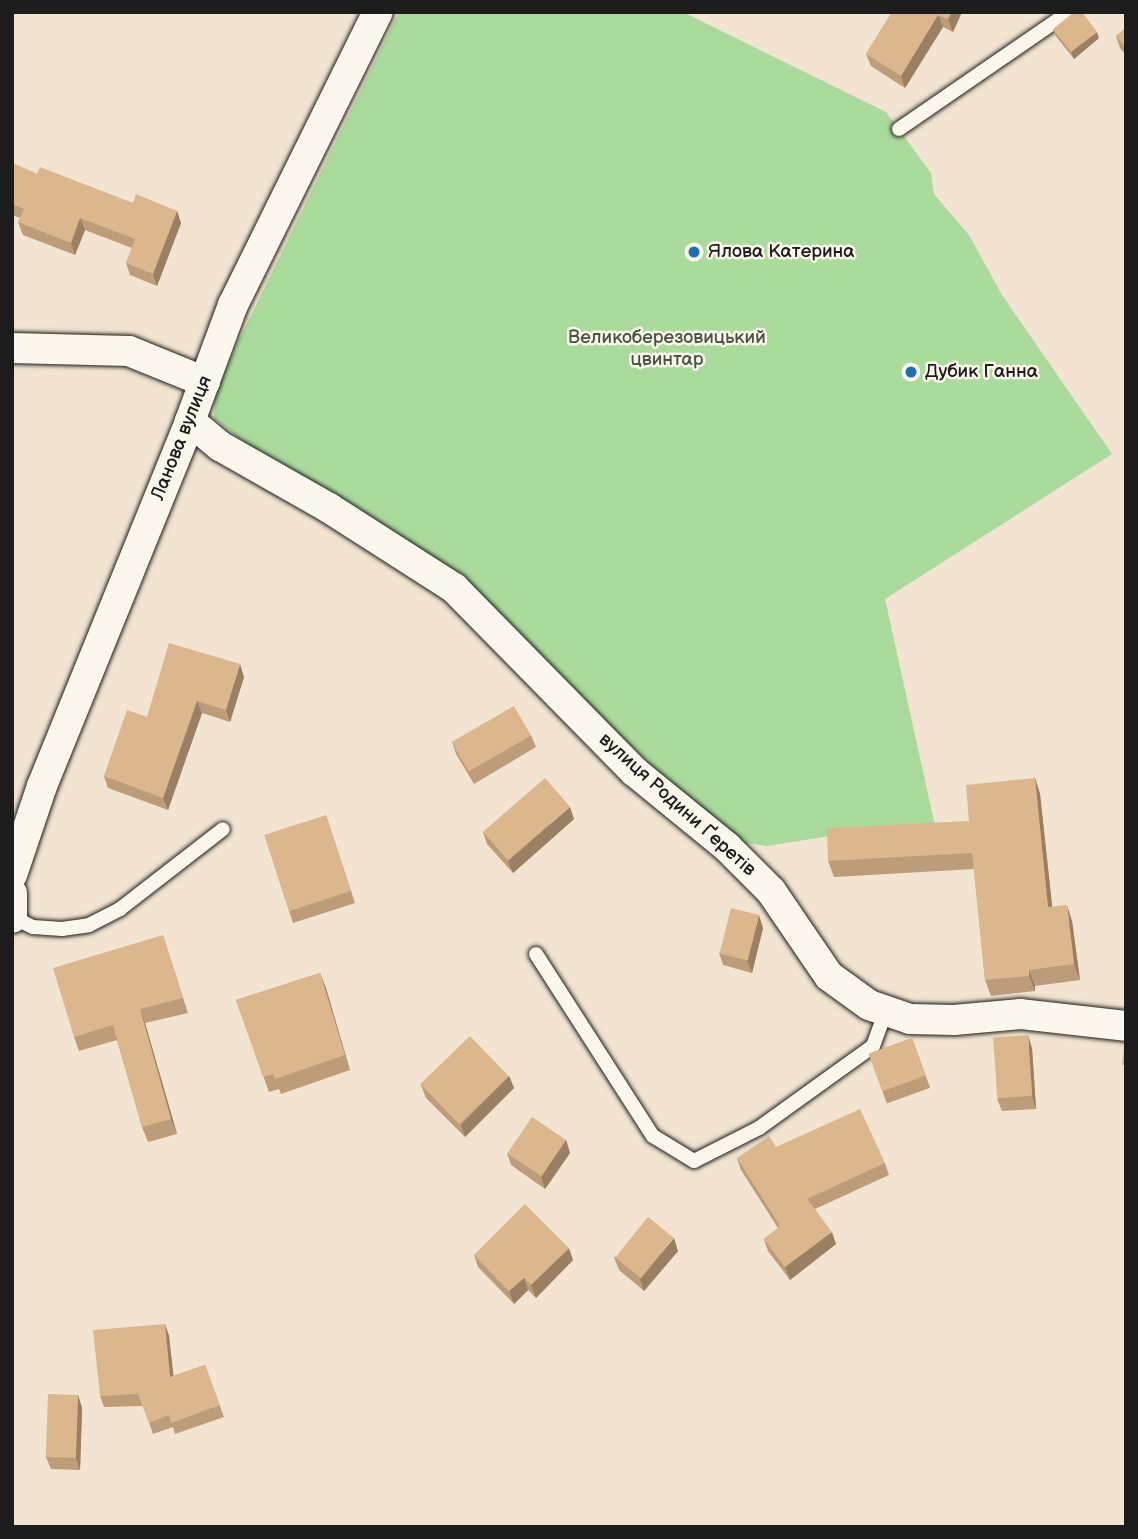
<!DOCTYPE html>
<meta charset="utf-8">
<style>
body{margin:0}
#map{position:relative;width:1138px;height:1539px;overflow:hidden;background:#f2e4d0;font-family:"Balsamiq Sans",sans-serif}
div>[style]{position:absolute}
.green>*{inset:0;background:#aadb9c}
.roads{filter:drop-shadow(0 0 2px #1c1c1c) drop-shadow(0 0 2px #1c1c1c)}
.service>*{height:14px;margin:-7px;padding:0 7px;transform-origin:7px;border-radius:7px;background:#fbf7ec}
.minor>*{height:30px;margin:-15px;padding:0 15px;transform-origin:15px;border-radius:15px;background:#fbf7ec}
.wall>*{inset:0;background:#bd9d79;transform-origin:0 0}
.shaded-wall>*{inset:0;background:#9a7f63}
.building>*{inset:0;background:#dcb68d;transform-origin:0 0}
.dots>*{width:19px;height:19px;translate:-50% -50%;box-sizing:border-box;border:4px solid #fbf7ec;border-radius:50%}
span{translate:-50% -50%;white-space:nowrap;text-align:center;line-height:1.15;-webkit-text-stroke:5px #fbf7ec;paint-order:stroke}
.poi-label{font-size:19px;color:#1c1c1c}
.left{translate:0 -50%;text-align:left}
.park-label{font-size:19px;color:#475542}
.street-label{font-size:19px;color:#1c1c1c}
.frame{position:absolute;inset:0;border:14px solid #1c1c1c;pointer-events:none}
</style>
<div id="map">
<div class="green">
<div style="clip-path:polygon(399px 12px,687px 14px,886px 112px,931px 173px,934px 194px,969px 235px,1002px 295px,1112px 454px,885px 599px,936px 830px,830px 836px,767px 846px,738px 842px,688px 800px,444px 567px,351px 504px,250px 447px,214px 418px,215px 396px,238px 342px)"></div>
</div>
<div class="roads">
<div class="service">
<div style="left:899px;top:129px;width:206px;rotate:-34.5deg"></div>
<div style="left:13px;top:917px;width:22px;rotate:27deg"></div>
<div style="left:33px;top:927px;width:29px;rotate:4deg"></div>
<div style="left:62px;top:929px;width:27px;rotate:-8deg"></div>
<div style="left:89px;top:925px;width:35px;rotate:-27deg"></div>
<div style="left:120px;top:909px;width:130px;rotate:-37.8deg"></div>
<div style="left:536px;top:954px;width:216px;rotate:57.3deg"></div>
<div style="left:653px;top:1136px;width:48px;rotate:31.4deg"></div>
<div style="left:694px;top:1161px;width:73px;rotate:-26.9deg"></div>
<div style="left:759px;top:1128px;width:140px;rotate:-35.7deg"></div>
<div style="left:873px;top:1046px;width:37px;rotate:-70deg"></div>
</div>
<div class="minor">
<div style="left:12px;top:348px;width:117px;rotate:1.5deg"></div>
<div style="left:129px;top:351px;width:82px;rotate:22.2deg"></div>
<div style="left:190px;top:421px;width:39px;rotate:40deg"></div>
<div style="left:220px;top:446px;width:125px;rotate:29.6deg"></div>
<div style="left:329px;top:508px;width:148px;rotate:32.6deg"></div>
<div style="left:454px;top:588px;width:258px;rotate:45.5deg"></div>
<div style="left:635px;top:772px;width:119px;rotate:39.2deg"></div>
<div style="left:727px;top:847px;width:62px;rotate:45deg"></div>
<div style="left:771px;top:891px;width:103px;rotate:55.7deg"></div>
<div style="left:829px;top:976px;width:49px;rotate:35.9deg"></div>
<div style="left:869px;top:1005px;width:43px;rotate:18.9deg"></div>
<div style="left:910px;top:1019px;width:44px;rotate:1.3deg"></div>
<div style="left:954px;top:1020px;width:67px;rotate:-5.1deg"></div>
<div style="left:1021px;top:1014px;width:106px;rotate:6.5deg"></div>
<div style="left:12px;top:875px;width:94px;rotate:-71.4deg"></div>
<div style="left:42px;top:786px;width:394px;rotate:-67.9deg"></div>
<div style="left:190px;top:421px;width:124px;rotate:-69.7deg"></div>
<div style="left:233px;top:305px;width:327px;rotate:-63.7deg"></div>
<div style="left:12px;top:893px;width:25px;rotate:90deg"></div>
</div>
</div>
<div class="wall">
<div style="clip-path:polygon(892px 12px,962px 12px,953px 32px,943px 27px,905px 88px,871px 66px,866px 54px)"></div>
<div style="clip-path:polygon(1126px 28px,1126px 55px,1120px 48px,1116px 36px)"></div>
<div style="clip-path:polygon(1053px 29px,1099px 38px,1074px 59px,1055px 35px)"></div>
<div style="clip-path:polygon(12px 163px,37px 174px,133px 203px,177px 211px,181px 223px,157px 286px,130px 275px,126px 263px,132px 248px,85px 230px,75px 255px,23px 235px,18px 222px,20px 218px,12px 215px)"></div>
<div style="clip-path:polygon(244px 677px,230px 722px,202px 713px,168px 810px,108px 788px,104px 776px,147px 717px)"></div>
<div style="clip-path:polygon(531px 735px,536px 747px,474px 784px,456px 754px,452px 742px)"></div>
<div style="clip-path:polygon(1035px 778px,1040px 794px,1052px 907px,1072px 921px,1080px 980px,1035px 986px,1035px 991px,991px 996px,985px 980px,974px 869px,834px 877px,828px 861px,969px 821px)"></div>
<div style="clip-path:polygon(326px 815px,355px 903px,293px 923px,289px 911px)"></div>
<div style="clip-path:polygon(574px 819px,513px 873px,487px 844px,483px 832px)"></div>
<div style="clip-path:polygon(763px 928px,752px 973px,723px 965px,719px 953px)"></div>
<div style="clip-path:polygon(163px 935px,188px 1013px,145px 1023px,177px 1134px,148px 1142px,142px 1127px,117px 1040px,79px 1051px,74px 1037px)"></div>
<div style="clip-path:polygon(320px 973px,350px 1070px,281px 1094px,279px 1089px,269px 1092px,236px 1000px)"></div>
<div style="left:912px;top:1038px;width:53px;height:46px;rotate:70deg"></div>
<div style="clip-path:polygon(1032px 1048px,1036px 1109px,1002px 1111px,997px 1099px)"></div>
<div style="clip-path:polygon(509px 1076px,514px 1088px,465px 1137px,426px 1098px,421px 1085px)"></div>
<div style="clip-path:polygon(566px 1140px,570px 1153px,545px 1189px,511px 1165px,507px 1153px)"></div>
<div style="clip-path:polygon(776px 1147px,885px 1163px,889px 1175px,815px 1209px,836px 1244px,790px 1280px,768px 1251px,764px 1239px,778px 1228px,741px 1170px,737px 1158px)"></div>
<div style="clip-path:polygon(678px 1251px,644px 1291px,619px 1270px,614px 1257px)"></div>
<div style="clip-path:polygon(474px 1255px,573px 1260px,536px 1298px,528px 1290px,514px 1304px,478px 1267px)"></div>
<div style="clip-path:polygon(165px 1324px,169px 1336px,173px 1376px,205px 1365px,224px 1417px,175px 1434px,173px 1427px,153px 1434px,143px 1406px,104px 1407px,100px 1396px)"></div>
<div style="clip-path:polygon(78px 1395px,82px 1408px,80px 1470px,51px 1469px,46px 1457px)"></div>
</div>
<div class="shaded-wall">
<div style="clip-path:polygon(952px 12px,962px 12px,953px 32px,948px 19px)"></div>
<div style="clip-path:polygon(938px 15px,943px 27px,905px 88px,901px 76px)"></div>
<div style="clip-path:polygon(1097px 32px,1099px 38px,1074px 59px,1071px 52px)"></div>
<div style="clip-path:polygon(177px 211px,181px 223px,157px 286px,153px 274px)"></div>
<div style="clip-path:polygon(80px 218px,85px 230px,75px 255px,71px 243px)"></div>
<div style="clip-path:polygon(240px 664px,244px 677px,230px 722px,226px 710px)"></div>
<div style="clip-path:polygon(197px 701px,202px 713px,168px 810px,163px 798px)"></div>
<div style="clip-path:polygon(1035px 778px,1040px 794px,1054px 923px,1048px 907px)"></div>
<div style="clip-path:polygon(570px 807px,574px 819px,513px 873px,508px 861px)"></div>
<div style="clip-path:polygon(1067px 905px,1072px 921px,1080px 980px,1074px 964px)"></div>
<div style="clip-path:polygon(759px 915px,763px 928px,752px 973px,747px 960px)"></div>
<div style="clip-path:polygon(1029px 970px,1035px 986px,1035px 991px,1029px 976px)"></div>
<div style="clip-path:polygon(320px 973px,326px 988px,350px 1070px,345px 1055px)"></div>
<div style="clip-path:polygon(140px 1009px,145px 1023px,177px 1134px,171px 1119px)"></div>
<div style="clip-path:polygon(1028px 1035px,1032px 1048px,1036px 1109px,1032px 1096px)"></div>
<div style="clip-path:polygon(509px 1076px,514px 1088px,465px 1137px,461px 1125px)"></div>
<div style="clip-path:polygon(566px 1140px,570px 1153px,545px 1189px,541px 1177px)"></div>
<div style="clip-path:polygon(832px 1232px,836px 1244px,790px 1280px,785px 1267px)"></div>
<div style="clip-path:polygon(674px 1238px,678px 1251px,644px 1291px,640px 1279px)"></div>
<div style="clip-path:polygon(569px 1248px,573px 1260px,536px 1298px,531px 1285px)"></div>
<div style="clip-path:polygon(524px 1278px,528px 1290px,514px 1304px,509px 1291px)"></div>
<div style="clip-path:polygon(165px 1324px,169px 1336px,175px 1389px,170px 1377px)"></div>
<div style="clip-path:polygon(78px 1395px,82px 1408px,80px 1470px,76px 1458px)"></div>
</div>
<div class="building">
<div style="clip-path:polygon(892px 12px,952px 12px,948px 19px,938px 15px,901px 76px,866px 54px)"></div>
<div style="clip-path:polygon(1074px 12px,1082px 12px,1097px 32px,1071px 52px,1053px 29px)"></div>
<div style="clip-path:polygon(1126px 28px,1126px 48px,1116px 36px)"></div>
<div style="clip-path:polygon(12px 163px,37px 174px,40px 167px,133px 203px,136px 194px,177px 211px,153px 274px,126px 263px,135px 239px,80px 218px,71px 243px,18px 222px,24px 209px,12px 204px)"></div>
<div style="clip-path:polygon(169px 643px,240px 664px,226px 710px,197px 701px,163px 798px,104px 776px,127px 710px,147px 717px)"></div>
<div style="left:514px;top:706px;width:34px;height:72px;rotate:60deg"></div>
<div style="left:545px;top:778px;width:38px;height:82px;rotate:49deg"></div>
<div style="clip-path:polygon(1035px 778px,1048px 907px,1067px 905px,1074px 964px,1029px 970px,1029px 976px,985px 980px,972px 853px,828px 861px,827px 828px,969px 821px,966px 785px)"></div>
<div style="left:326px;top:815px;width:80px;height:65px;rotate:72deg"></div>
<div style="left:731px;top:908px;width:29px;height:47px;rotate:14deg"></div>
<div style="clip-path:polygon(163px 935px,183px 998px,140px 1009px,171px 1119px,142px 1127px,113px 1025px,74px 1037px,53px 968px)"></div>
<div style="clip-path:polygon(320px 973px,345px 1055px,275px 1079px,273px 1074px,263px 1077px,236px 1000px)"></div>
<div style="left:1028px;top:1035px;width:61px;height:35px;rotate:86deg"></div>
<div style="left:470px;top:1036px;width:56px;height:69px;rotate:46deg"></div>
<div style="left:912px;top:1038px;width:40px;height:46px;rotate:70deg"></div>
<div style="clip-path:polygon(1125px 1039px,1126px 1039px,1126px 1065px,1122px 1065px)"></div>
<div style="clip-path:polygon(860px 1109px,885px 1163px,807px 1199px,832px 1232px,785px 1267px,764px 1239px,780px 1226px,737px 1158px,769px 1136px,776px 1147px)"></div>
<div style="left:532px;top:1117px;width:41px;height:44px;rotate:34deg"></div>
<div style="clip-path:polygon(525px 1204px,569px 1248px,531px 1285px,524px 1278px,509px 1291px,474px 1255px)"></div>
<div style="left:648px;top:1217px;width:33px;height:52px;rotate:39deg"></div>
<div style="clip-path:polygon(165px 1324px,170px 1377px,205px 1365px,220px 1405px,171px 1423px,169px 1415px,149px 1423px,138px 1394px,100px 1396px,93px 1330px)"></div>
<div style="left:48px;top:1394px;width:30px;height:63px;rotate:2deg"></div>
</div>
<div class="dots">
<div style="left:694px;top:252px;background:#1f6fb2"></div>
<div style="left:911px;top:372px;background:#1f6fb2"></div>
</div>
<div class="poi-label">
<span class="left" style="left:708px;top:252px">Ялова Катерина</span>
<span class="left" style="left:925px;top:372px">Дубик Ганна</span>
</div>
<div class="park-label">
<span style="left:667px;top:349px">Великоберезовицький<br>цвинтар</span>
</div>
<div class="street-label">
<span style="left:182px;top:438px;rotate:-68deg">Ланова вулиця</span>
<span style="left:677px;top:805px;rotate:42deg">вулиця Родини Ґеретів</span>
</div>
<div class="frame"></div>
</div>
